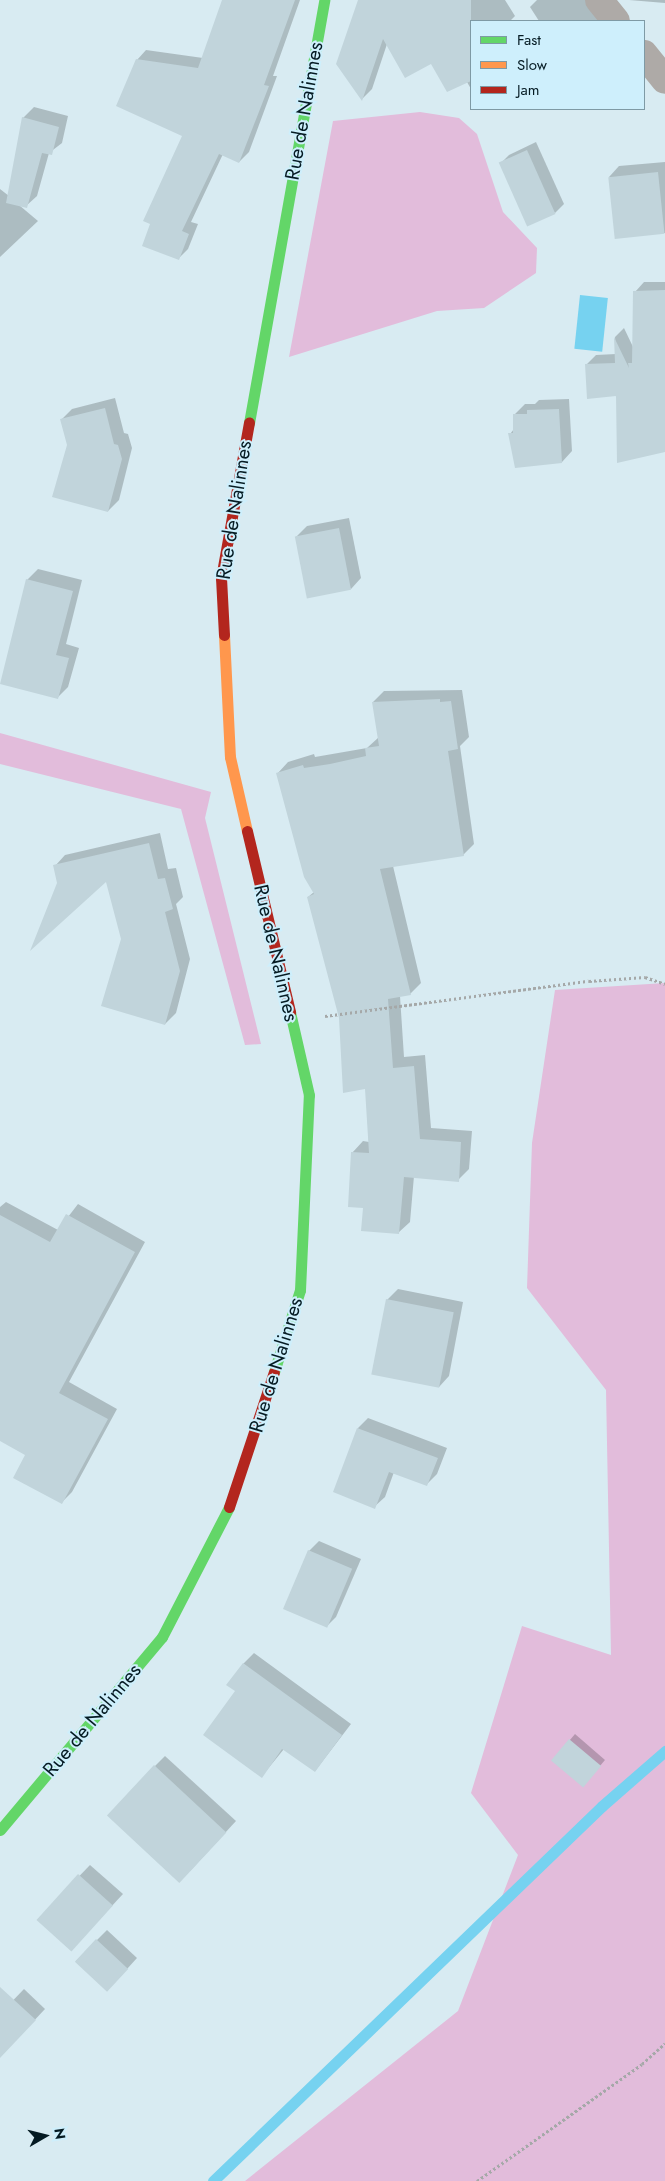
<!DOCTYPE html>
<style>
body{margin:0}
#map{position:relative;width:665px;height:2181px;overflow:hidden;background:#d8ebf2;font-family:Jost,sans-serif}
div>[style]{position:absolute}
.forest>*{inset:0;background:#e2bcdb}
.water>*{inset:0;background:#76d2f0;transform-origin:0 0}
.shadow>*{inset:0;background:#0003}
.stream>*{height:11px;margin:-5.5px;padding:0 5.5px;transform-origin:5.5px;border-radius:5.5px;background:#76d2f0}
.building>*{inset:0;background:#c1d4db;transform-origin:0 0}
.path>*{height:3px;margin-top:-1.5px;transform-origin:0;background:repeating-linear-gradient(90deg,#a5a8a8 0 2.5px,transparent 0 5px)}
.street>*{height:28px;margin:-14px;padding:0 14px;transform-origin:14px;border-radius:14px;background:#aeaaa7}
.fast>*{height:11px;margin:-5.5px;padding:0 5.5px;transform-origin:5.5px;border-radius:5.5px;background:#63d668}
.slow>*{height:11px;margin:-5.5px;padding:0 5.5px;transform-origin:5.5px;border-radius:5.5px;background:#ff974d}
.jam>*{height:11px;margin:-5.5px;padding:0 5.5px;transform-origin:5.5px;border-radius:5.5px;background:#b3261e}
span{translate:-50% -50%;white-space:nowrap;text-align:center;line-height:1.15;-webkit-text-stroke:4px #ceeffc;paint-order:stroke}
.street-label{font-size:20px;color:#051b23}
.legend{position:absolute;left:470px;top:20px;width:175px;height:90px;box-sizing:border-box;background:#ceeffc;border:1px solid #7e9aa5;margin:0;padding:6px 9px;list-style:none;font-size:15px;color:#051b23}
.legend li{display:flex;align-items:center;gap:10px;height:25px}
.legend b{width:25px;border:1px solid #7e9aa5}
.north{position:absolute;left:20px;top:2111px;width:50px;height:50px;-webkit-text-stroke:4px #ceeffc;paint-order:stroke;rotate:82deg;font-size:14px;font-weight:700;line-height:20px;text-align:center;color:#051b23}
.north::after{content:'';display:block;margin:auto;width:18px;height:22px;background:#051b23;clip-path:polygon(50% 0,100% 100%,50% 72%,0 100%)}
</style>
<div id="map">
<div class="forest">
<div style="clip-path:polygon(420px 112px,459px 118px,477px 134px,503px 212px,537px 248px,536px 273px,484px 308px,437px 311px,289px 357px,333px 121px)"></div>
<div style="clip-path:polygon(0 733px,211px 792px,205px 818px,261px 1044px,245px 1045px,181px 809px,0 764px)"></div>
<div style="clip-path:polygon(665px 983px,665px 2181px,245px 2181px,458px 2011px,518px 1855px,471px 1793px,522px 1626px,611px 1655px,606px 1390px,527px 1288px,532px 1143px,555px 990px)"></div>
</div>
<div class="water">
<div style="left:580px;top:295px;width:28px;height:54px;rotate:6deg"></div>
</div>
<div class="shadow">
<div style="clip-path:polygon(223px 0,300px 0,273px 76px,277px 76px,249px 152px,239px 162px,223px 154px,191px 222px,198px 224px,188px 249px,179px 258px,151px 223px,183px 136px,137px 60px,146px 50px,203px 58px)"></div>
<div style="clip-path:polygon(360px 0,505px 0,515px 16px,510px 21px,471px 21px,471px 89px,467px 82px,431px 62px,387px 44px,372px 89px,362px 99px)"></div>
<div style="clip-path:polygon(537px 0,598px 0,614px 21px,539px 21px,530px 7px)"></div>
<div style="clip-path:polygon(629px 0,665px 0,665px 3px)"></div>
<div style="clip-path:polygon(34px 107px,68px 116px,62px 143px,49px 153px,37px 196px,26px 206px,19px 205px,38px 221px,0 257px,0 189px,9px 196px,23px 118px)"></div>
<div style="clip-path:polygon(536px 142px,564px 204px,555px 213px,500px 164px,509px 155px)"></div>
<div style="clip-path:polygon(665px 162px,665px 233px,664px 233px,609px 177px,619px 166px)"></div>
<div style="clip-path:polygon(644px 282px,665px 282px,665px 451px,587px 364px,596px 355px,616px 354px,615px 337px,624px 328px,634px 349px,635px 292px)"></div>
<div style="clip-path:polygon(115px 398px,124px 433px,128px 434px,132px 448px,119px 500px,108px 511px,68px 445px,61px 420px,72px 409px)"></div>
<div style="clip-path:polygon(569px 399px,572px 451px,562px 462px,510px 434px,514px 429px,514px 415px,525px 404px,535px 404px,539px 400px)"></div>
<div style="clip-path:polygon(349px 518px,361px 578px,351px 589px,296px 537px,307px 526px)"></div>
<div style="clip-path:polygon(38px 569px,82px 580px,66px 644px,79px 648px,68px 687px,58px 697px,27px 580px)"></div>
<div style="clip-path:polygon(462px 690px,469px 737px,460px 746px,474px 844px,463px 855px,393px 866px,421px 983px,410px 994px,400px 996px,404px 1057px,425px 1055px,431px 1128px,472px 1131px,469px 1169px,458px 1180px,414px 1176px,410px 1222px,398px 1233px,364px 1207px,352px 1153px,363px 1141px,369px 1142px,366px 1087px,340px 1018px,308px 897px,314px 892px,277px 774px,288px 762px,314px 754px,315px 757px,367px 748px,379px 737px,373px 702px,384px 691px)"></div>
<div style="clip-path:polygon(160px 833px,168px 869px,176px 868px,183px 897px,176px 904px,190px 959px,176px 1013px,165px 1024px,122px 939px,106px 879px,58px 883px,55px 866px,65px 855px)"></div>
<div style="clip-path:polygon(6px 1202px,58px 1230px,78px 1204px,145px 1242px,69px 1382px,117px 1409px,72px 1492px,61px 1503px,27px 1455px,0 1440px,0 1207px)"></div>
<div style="clip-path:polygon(398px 1289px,463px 1302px,449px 1376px,439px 1387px,387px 1300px)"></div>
<div style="clip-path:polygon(368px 1418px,447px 1448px,437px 1474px,426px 1485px,394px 1472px,385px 1497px,374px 1507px,358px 1428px)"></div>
<div style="clip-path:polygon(319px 1541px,361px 1559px,336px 1617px,327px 1626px,309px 1551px)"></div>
<div style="clip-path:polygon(254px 1653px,351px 1724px,315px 1771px,284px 1749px,262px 1776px,236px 1690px,243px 1664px)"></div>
<div style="clip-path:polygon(575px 1734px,605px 1760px,588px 1780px,553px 1760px)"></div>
<div style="clip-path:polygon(165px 1756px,236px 1821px,190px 1871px,155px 1766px)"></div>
<div style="clip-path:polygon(90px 1865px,123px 1894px,81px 1939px,38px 1919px)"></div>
<div style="clip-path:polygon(107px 1930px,137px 1958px,117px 1980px,76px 1961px)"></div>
<div style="clip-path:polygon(24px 1989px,45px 2009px,0 2057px,0 2014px)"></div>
</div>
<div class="stream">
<div style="left:213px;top:2181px;width:540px;rotate:-43.95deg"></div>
<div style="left:602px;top:1806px;width:84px;rotate:-41.1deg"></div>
</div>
<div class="building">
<div style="clip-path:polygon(222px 0,295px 0,264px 85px,269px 86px,239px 163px,219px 154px,182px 231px,189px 234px,179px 260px,142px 246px,150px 224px,143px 221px,182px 136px,116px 106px,136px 59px,198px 68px)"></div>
<div style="clip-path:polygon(358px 0,471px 0,471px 81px,447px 92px,431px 64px,405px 78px,383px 39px,362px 101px,336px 64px)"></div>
<div style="clip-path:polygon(22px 117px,59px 127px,52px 155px,42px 153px,27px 208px,6px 203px)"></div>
<div style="left:527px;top:150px;width:70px;height:31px;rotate:66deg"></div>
<div style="left:658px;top:172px;width:62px;height:50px;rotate:84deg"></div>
<div style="clip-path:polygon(665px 290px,665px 452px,617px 463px,616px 396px,587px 399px,585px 364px,615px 363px,614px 337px,629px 368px,628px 363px,632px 363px,633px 291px)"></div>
<div style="clip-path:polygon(105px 408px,114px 444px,118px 445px,122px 459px,108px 512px,52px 497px,67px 445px,60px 419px)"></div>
<div style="clip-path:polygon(559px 409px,562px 463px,515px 468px,508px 433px,513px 433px,513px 414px,527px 414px,527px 410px)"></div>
<div style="left:339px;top:528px;width:63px;height:45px;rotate:79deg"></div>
<div style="clip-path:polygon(26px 579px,73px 591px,56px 655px,69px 658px,58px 699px,0 684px)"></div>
<div style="clip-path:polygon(440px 699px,440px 702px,451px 701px,458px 749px,448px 751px,464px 856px,380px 869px,411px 995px,388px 999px,393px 1068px,414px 1066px,420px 1139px,461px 1142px,459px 1182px,404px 1177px,399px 1234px,361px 1231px,363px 1208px,348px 1207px,351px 1152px,369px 1153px,365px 1089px,343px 1093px,339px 1018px,307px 897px,314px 894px,304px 877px,276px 773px,303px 765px,304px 768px,330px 764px,366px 756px,365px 748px,379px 746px,372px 702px)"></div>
<div style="clip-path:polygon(149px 843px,158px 879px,165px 878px,173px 909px,165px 912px,180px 971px,165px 1025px,101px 1006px,121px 939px,106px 882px,30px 951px,57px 883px,53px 865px)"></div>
<div style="clip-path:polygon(66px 1214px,135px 1252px,59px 1393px,108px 1419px,62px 1504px,13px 1478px,25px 1455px,0 1441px,0 1215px,50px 1242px)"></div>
<div style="left:386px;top:1299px;width:69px;height:77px;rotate:11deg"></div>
<div style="clip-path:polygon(357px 1428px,438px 1458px,427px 1486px,389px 1472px,375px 1509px,333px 1492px)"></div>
<div style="left:308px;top:1550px;width:48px;height:64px;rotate:23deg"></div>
<div style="clip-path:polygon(243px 1663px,342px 1735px,315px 1772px,282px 1749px,262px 1778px,203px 1735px,235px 1691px,226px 1685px)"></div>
<div style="left:569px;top:1739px;width:42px;height:28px;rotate:40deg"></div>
<div style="left:154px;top:1765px;width:99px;height:69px;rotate:43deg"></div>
<div style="left:78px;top:1874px;width:47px;height:62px;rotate:42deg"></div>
<div style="left:96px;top:1939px;width:44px;height:31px;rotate:43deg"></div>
<div style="clip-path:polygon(0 1987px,36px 2020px,0 2058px)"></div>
</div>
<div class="path">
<div style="left:325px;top:1016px;width:266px;rotate:-7.6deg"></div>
<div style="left:589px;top:981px;width:56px;rotate:-4.1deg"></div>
<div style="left:645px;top:977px;width:21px;rotate:19deg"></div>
<div style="left:477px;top:2181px;width:202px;rotate:-35.3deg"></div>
<div style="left:642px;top:2064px;width:31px;rotate:-42deg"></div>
</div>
<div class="street">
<div style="left:599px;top:0;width:27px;rotate:51deg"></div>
<div style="left:644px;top:54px;width:33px;rotate:51deg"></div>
</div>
<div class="fast">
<div style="left:249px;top:423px;width:430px;rotate:-79.9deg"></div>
<div style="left:274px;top:1372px;width:86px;rotate:-72.4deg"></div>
<div style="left:300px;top:1290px;width:195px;rotate:-87.4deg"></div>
<div style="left:309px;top:1095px;width:85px;rotate:-102.9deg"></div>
<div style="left:0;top:1830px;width:252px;rotate:-50deg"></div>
<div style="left:162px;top:1637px;width:146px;rotate:-62.7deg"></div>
</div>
<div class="slow">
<div style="left:224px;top:635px;width:122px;rotate:87.2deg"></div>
<div style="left:230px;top:757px;width:76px;rotate:77.1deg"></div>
</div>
<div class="jam">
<div style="left:224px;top:635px;width:57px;rotate:-93deg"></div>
<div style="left:221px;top:578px;width:158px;rotate:-79.8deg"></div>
<div style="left:247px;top:831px;width:186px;rotate:76.6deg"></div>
<div style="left:229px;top:1507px;width:142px;rotate:-71.6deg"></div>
</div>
<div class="street-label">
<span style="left:304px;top:111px;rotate:-80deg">Rue de Nalinnes</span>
<span style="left:234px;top:510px;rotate:-81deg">Rue de Nalinnes</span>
<span style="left:276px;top:953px;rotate:77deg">Rue de Nalinnes</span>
<span style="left:276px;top:1365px;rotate:-73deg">Rue de Nalinnes</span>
<span style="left:92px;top:1720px;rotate:-50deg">Rue de Nalinnes</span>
</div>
<ul class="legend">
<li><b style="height:6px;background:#63d668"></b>Fast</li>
<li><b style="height:6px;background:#ff974d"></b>Slow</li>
<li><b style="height:6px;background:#b3261e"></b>Jam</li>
</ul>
<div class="north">N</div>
</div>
